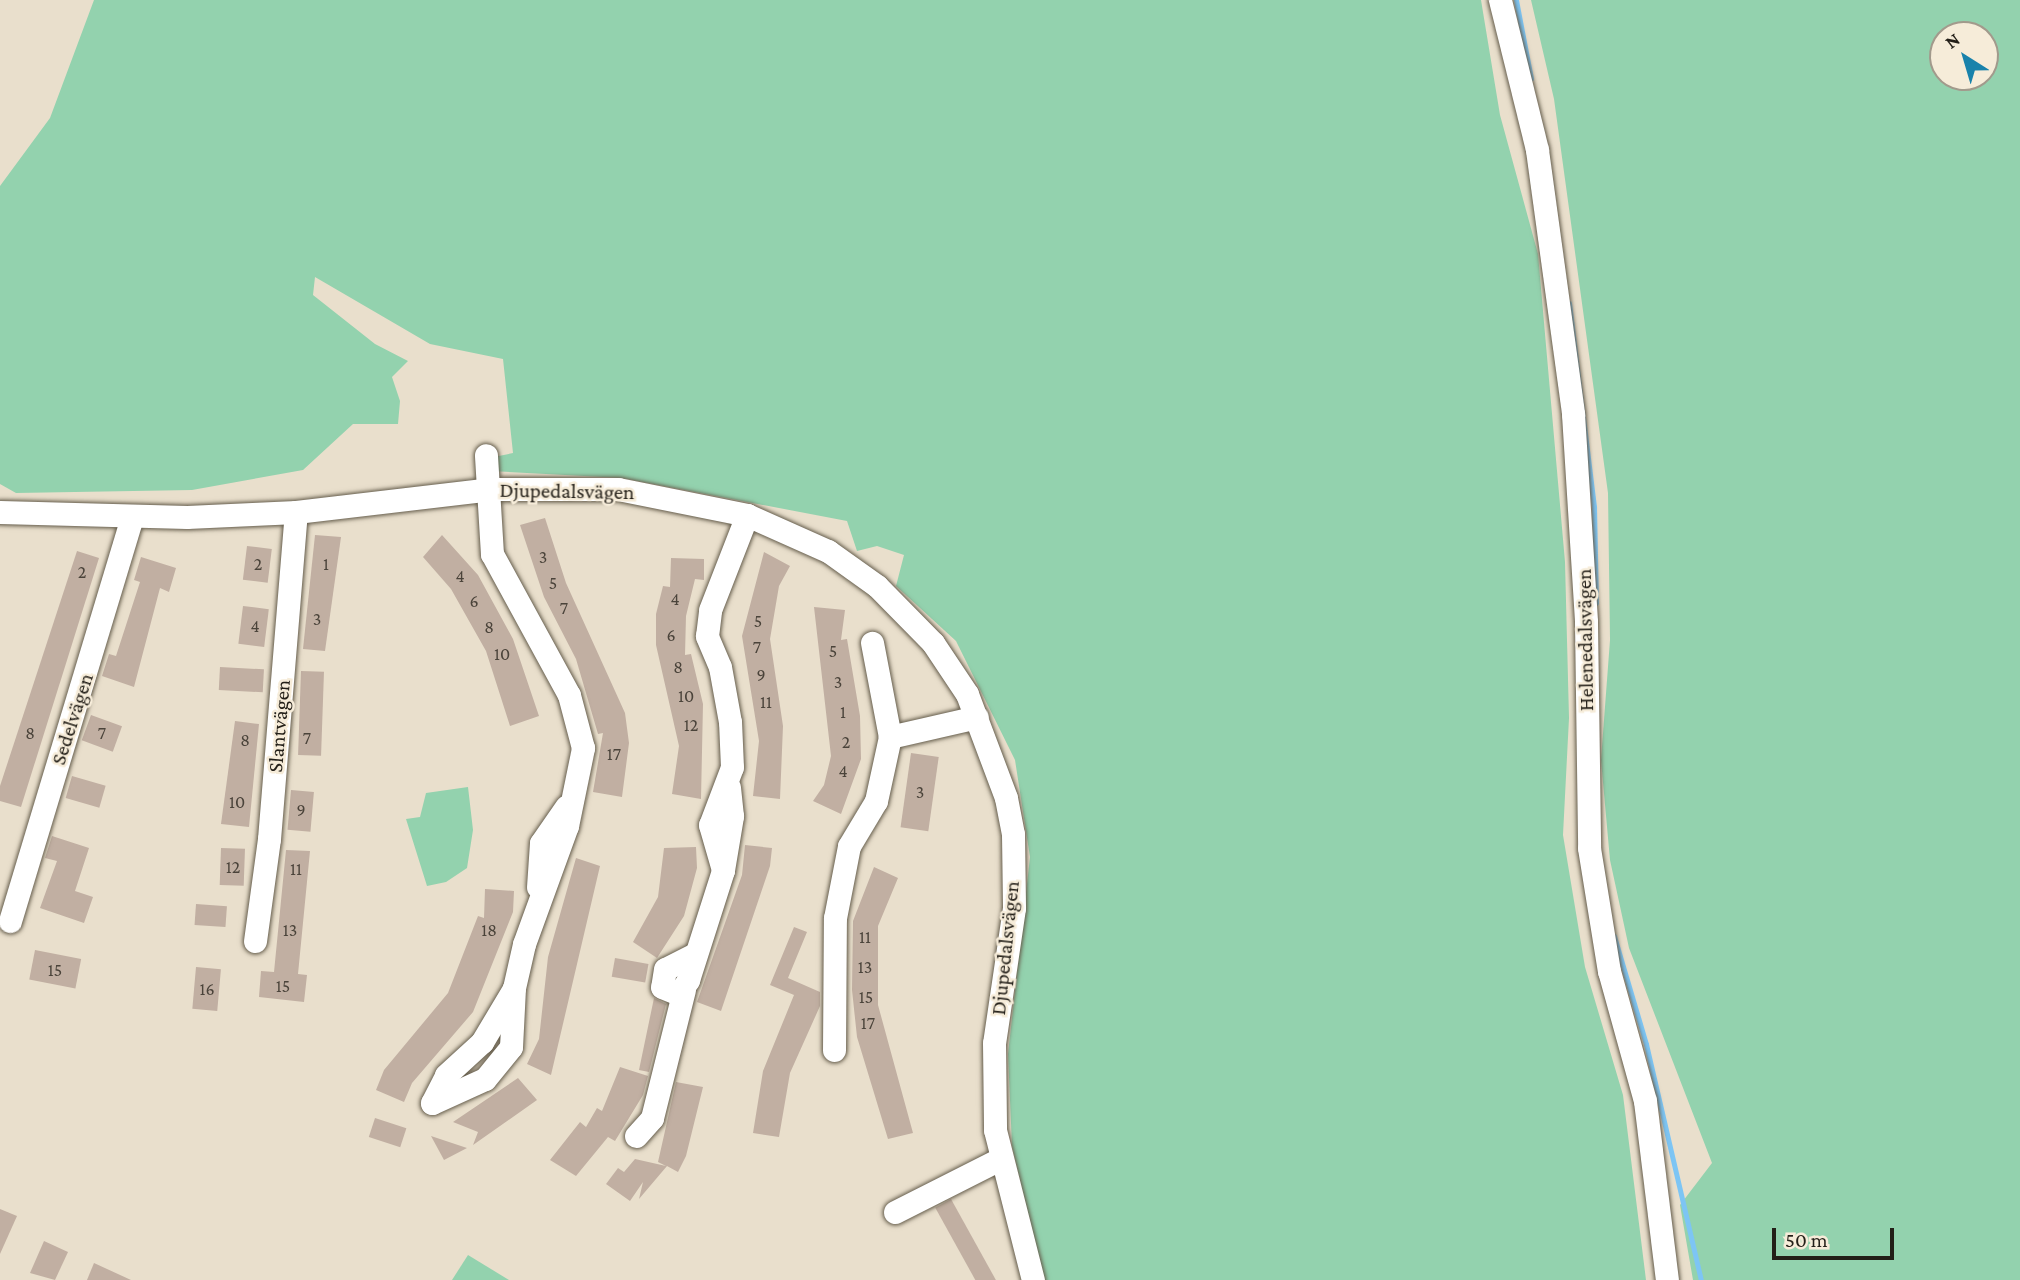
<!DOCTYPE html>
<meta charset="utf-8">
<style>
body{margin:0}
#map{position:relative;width:2020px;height:1280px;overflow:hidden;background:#e9dfcc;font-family:"Crimson Pro",serif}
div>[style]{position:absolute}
.green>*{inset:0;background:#93d2ae}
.stream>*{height:5px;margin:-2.5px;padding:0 2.5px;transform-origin:2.5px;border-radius:2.5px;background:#7dc5f4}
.building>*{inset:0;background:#c1afa2;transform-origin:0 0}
.roads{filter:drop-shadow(0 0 2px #655d4c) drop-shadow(0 0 2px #655d4c)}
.minor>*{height:23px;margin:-11.5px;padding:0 11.5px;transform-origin:11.5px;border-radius:11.5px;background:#fff}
span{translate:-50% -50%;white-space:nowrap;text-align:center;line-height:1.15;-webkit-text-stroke:5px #f6ecd9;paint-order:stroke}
.number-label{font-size:18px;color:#4a433a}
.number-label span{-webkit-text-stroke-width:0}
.street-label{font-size:21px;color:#231f18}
.north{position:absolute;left:1929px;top:21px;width:70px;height:70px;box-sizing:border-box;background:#f6ecd9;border:2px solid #a29a8c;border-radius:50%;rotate:323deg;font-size:19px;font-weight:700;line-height:28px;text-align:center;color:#231f18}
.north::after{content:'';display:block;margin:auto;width:24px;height:32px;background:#1982ab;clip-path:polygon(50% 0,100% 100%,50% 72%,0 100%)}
.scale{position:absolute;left:1772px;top:1228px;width:122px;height:32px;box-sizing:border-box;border:4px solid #231f18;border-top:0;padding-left:9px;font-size:21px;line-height:24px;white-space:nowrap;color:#231f18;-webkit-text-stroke:5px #f6ecd9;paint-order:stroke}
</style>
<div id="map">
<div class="green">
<div style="clip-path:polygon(94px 0,1481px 0,1500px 115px,1538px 254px,1565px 562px,1569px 718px,1563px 835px,1585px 967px,1623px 1095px,1646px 1280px,1044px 1280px,1012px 1146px,1008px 1054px,1030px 857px,1015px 760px,956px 641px,896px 586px,904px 555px,877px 546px,857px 551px,847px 521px,622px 478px,491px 471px,489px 458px,513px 453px,503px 359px,430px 344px,315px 277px,313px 295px,375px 344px,408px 361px,392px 377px,400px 401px,398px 424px,353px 424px,303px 470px,192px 490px,16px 493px,0 484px,0 186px,50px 118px)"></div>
<div style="clip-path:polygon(evenodd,1531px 0,2020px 0,2020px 1280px,1693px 1280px,1680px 1205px,1712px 1163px,1629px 948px,1610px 860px,1601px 760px,1610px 640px,1608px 493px,1554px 99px,1531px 0,1943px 35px,1985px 35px,1985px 77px,1943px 77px,1943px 35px)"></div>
<div style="clip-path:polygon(468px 787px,473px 830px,467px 868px,446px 882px,427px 886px,406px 819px,420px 817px,426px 793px)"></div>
<div style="clip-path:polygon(468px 1255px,509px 1280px,452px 1280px)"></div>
</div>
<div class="stream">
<div style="left:1516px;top:0;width:80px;rotate:79.2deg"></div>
<div style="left:1569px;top:303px;width:206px;rotate:83deg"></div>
<div style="left:1594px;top:507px;width:96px;rotate:88.8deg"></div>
<div style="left:1614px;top:936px;width:113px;rotate:73.5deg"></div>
<div style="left:1646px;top:1044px;width:242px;rotate:76.9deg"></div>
</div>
<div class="building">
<div style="clip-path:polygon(545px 518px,566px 583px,625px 713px,629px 743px,622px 797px,593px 792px,603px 733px,598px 734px,576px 659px,544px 597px,520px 525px)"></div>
<div style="clip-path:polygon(315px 535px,341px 537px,325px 651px,303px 649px)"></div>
<div style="clip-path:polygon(442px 535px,478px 575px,513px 639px,539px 716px,510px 726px,486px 651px,451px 589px,423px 557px)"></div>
<div style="left:247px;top:546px;width:25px;height:34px;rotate:7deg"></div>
<div style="clip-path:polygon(77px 551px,99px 558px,21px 807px,0 801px,0 786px)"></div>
<div style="clip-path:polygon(764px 552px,790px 566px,779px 586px,770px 639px,783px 726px,780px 799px,753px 796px,759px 741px,742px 636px)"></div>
<div style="clip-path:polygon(141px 557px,176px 568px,169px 592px,160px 588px,134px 687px,102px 676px,109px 654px,116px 656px,140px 582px,134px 580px)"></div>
<div style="clip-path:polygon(671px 558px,704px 559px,704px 580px,695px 579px,686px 616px,685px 655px,691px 654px,703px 704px,701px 799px,672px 794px,679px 746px,656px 645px,656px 614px,663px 586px,670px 587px)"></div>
<div style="left:243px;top:606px;width:26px;height:38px;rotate:7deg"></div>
<div style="clip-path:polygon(814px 607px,845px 610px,841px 640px,847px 639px,860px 716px,861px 759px,841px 814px,813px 801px,824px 785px,831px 756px)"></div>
<div style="left:220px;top:667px;width:44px;height:23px;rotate:3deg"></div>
<div style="left:301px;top:671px;width:23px;height:84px;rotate:2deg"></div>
<div style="left:91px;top:715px;width:33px;height:27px;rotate:20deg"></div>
<div style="clip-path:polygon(235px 721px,259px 724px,249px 827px,221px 824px)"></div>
<div style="left:911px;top:753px;width:28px;height:75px;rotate:8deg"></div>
<div style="left:72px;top:776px;width:35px;height:23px;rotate:16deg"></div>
<div style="left:291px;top:790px;width:23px;height:40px;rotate:5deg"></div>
<div style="clip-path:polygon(52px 836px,89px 848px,75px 891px,93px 897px,84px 923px,40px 908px,57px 861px,45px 858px)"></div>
<div style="clip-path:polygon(745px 845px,772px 848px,770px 866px,721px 1011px,697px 1002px,742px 875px)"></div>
<div style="clip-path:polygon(696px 847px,697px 868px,684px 916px,657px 958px,633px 942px,658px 897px,664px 848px)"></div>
<div style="left:221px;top:848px;width:24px;height:37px;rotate:2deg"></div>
<div style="clip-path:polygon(286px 850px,310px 851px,298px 974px,307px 975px,304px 1002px,259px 997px,261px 971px,274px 972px)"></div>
<div style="clip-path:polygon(576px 858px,600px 866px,551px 1075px,527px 1064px,539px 1039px,548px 957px)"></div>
<div style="clip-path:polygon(874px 867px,898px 878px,878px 926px,878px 1005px,913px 1133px,888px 1139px,857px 1037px,852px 990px,853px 921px)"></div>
<div style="clip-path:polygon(485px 889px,514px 891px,513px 912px,473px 1012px,412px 1083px,404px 1102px,376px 1090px,384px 1070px,448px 993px,478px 916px,484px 918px)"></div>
<div style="left:196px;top:904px;width:31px;height:21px;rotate:4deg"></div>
<div style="clip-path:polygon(794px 927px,807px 932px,788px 978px,820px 992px,820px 1006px,790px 1073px,779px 1137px,753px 1133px,763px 1071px,794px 995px,770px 985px)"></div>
<div style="left:35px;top:950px;width:47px;height:30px;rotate:11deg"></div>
<div style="left:615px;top:958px;width:34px;height:19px;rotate:10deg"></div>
<div style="left:196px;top:967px;width:25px;height:42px;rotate:5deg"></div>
<div style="clip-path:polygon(654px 998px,666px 1004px,649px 1072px,639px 1070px)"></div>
<div style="clip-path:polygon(620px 1067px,648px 1076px,643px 1095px,615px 1141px,608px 1137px,576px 1176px,550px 1160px,580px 1122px,586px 1127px,597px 1108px,602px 1111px)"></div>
<div style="clip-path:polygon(518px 1078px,537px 1100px,473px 1145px,478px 1132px,453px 1122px)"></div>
<div style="clip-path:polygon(676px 1082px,703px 1087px,686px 1156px,678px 1172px,667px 1166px,639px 1199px,643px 1182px,630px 1201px,606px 1184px,618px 1168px,624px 1172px,635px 1159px,666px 1166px,658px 1162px)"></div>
<div style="left:375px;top:1118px;width:33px;height:20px;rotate:18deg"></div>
<div style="clip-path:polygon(431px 1136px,467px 1148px,444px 1160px)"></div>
<div style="left:951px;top:1199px;width:93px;height:18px;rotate:61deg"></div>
<div style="clip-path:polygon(0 1209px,17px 1216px,0 1254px)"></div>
<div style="clip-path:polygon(44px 1241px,68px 1252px,55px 1280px,30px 1273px)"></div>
<div style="clip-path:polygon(94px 1263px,131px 1280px,87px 1280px)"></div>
</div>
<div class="roads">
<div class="minor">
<div style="left:1500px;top:0;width:154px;rotate:76.1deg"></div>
<div style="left:1537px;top:150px;width:266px;rotate:82.2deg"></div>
<div style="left:1573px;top:414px;width:208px;rotate:86.4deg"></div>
<div style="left:1586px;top:622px;width:226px;rotate:89.2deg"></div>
<div style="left:1589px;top:848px;width:125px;rotate:80.8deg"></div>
<div style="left:1609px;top:971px;width:135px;rotate:74.5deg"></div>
<div style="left:1645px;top:1101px;width:180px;rotate:83deg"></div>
<div style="left:0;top:512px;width:187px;rotate:1.5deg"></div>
<div style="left:187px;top:517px;width:109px;rotate:-2.6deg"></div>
<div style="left:296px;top:512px;width:197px;rotate:-6.7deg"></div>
<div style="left:492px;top:489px;width:126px"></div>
<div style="left:618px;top:489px;width:132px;rotate:11.4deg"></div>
<div style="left:747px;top:515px;width:89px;rotate:24deg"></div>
<div style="left:828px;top:551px;width:60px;rotate:35.5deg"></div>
<div style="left:877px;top:586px;width:80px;rotate:45.5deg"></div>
<div style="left:933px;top:643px;width:61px;rotate:56.3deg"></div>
<div style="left:967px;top:694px;width:111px;rotate:69.4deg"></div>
<div style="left:1006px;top:798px;width:37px;rotate:79deg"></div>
<div style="left:1013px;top:834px;width:74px;rotate:89.2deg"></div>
<div style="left:1014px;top:908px;width:136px;rotate:98.4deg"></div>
<div style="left:994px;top:1043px;width:87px;rotate:89.3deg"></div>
<div style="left:995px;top:1130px;width:155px;rotate:75.8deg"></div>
<div style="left:890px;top:737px;width:89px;rotate:-12.9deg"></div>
<div style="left:723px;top:870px;width:47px;rotate:-106.1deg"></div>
<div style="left:710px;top:825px;width:62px;rotate:-69.2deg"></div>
<div style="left:732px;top:767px;width:45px;rotate:-92.5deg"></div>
<div style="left:730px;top:722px;width:56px;rotate:-100.3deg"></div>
<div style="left:720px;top:667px;width:34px;rotate:-113deg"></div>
<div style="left:707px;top:636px;width:26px;rotate:-83deg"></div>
<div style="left:710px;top:610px;width:102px;rotate:-68.7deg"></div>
<div style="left:538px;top:887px;width:44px;rotate:-86.1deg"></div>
<div style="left:541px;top:843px;width:44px;rotate:-55.2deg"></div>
<div style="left:10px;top:921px;width:422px;rotate:-73.2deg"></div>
<div style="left:255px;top:941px;width:103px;rotate:-82.2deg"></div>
<div style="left:269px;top:839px;width:328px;rotate:-85.3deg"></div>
<div style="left:693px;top:955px;width:31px;rotate:153deg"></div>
<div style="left:665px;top:969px;width:18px;rotate:99deg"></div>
<div style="left:662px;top:987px;width:18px;rotate:22deg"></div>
<div style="left:679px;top:994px;width:17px;rotate:-57deg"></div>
<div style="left:688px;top:980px;width:115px;rotate:-72.3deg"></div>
<div style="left:723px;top:870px;width:55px;rotate:-80.5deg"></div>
<div style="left:732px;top:816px;width:29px;rotate:-96deg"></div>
<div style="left:834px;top:1050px;width:132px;rotate:-89.6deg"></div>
<div style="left:835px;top:918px;width:73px;rotate:-79deg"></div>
<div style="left:849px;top:846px;width:52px;rotate:-59deg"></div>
<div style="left:876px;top:801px;width:66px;rotate:-77.7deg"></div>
<div style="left:890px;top:737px;width:96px;rotate:-100.8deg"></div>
<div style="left:432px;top:1103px;width:58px;rotate:-24.4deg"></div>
<div style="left:485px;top:1079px;width:41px;rotate:-50.9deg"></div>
<div style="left:511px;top:1047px;width:59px;rotate:-87.1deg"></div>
<div style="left:514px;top:988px;width:45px;rotate:-77.2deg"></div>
<div style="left:524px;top:944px;width:126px;rotate:-70deg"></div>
<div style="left:567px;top:826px;width:80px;rotate:-78.4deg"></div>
<div style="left:583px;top:748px;width:55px;rotate:-104.8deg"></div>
<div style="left:569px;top:695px;width:161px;rotate:-118.6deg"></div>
<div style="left:492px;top:554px;width:99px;rotate:-93.5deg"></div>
<div style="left:432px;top:1103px;width:31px;rotate:-63deg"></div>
<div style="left:446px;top:1075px;width:49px;rotate:-42.5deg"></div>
<div style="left:482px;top:1042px;width:61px;rotate:-59.2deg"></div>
<div style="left:636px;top:1136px;width:24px;rotate:-48deg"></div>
<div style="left:652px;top:1118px;width:132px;rotate:-76deg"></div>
<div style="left:895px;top:1212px;width:118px;rotate:-26.8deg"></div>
</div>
</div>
<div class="number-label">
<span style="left:543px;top:557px">3</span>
<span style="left:258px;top:564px">2</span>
<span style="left:326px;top:564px">1</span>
<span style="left:82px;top:572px">2</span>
<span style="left:460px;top:576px">4</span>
<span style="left:553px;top:583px">5</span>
<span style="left:675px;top:599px">4</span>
<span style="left:474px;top:601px">6</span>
<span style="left:564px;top:608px">7</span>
<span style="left:317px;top:619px">3</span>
<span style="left:758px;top:621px">5</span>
<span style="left:255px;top:626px">4</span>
<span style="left:489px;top:627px">8</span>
<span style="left:671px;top:635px">6</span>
<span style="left:757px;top:647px">7</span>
<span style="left:833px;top:651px">5</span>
<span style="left:502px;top:654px">10</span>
<span style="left:678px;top:667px">8</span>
<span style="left:761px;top:675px">9</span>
<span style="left:838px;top:682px">3</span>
<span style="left:686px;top:696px">10</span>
<span style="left:766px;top:702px">11</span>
<span style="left:843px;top:712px">1</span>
<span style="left:691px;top:725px">12</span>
<span style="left:30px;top:733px">8</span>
<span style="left:102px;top:733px">7</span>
<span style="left:307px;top:738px">7</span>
<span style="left:245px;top:740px">8</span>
<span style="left:846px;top:742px">2</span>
<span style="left:614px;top:754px">17</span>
<span style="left:843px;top:771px">4</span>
<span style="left:920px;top:792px">3</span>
<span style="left:237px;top:802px">10</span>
<span style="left:301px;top:810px">9</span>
<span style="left:233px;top:867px">12</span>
<span style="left:296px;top:869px">11</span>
<span style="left:290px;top:930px">13</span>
<span style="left:489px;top:930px">18</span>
<span style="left:865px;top:937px">11</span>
<span style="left:865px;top:967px">13</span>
<span style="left:55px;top:970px">15</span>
<span style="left:283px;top:986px">15</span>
<span style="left:207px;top:989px">16</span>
<span style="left:866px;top:997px">15</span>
<span style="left:868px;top:1023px">17</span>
</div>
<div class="street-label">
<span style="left:567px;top:491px;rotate:1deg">Djupedalsvägen</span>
<span style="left:1585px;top:640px;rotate:-91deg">Helenedalsvägen</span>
<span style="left:72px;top:719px;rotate:-72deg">Sedelvägen</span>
<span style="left:279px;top:726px;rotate:-85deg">Slantvägen</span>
<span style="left:1005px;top:948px;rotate:-84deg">Djupedalsvägen</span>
</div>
<div class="north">N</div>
<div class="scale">50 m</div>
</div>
